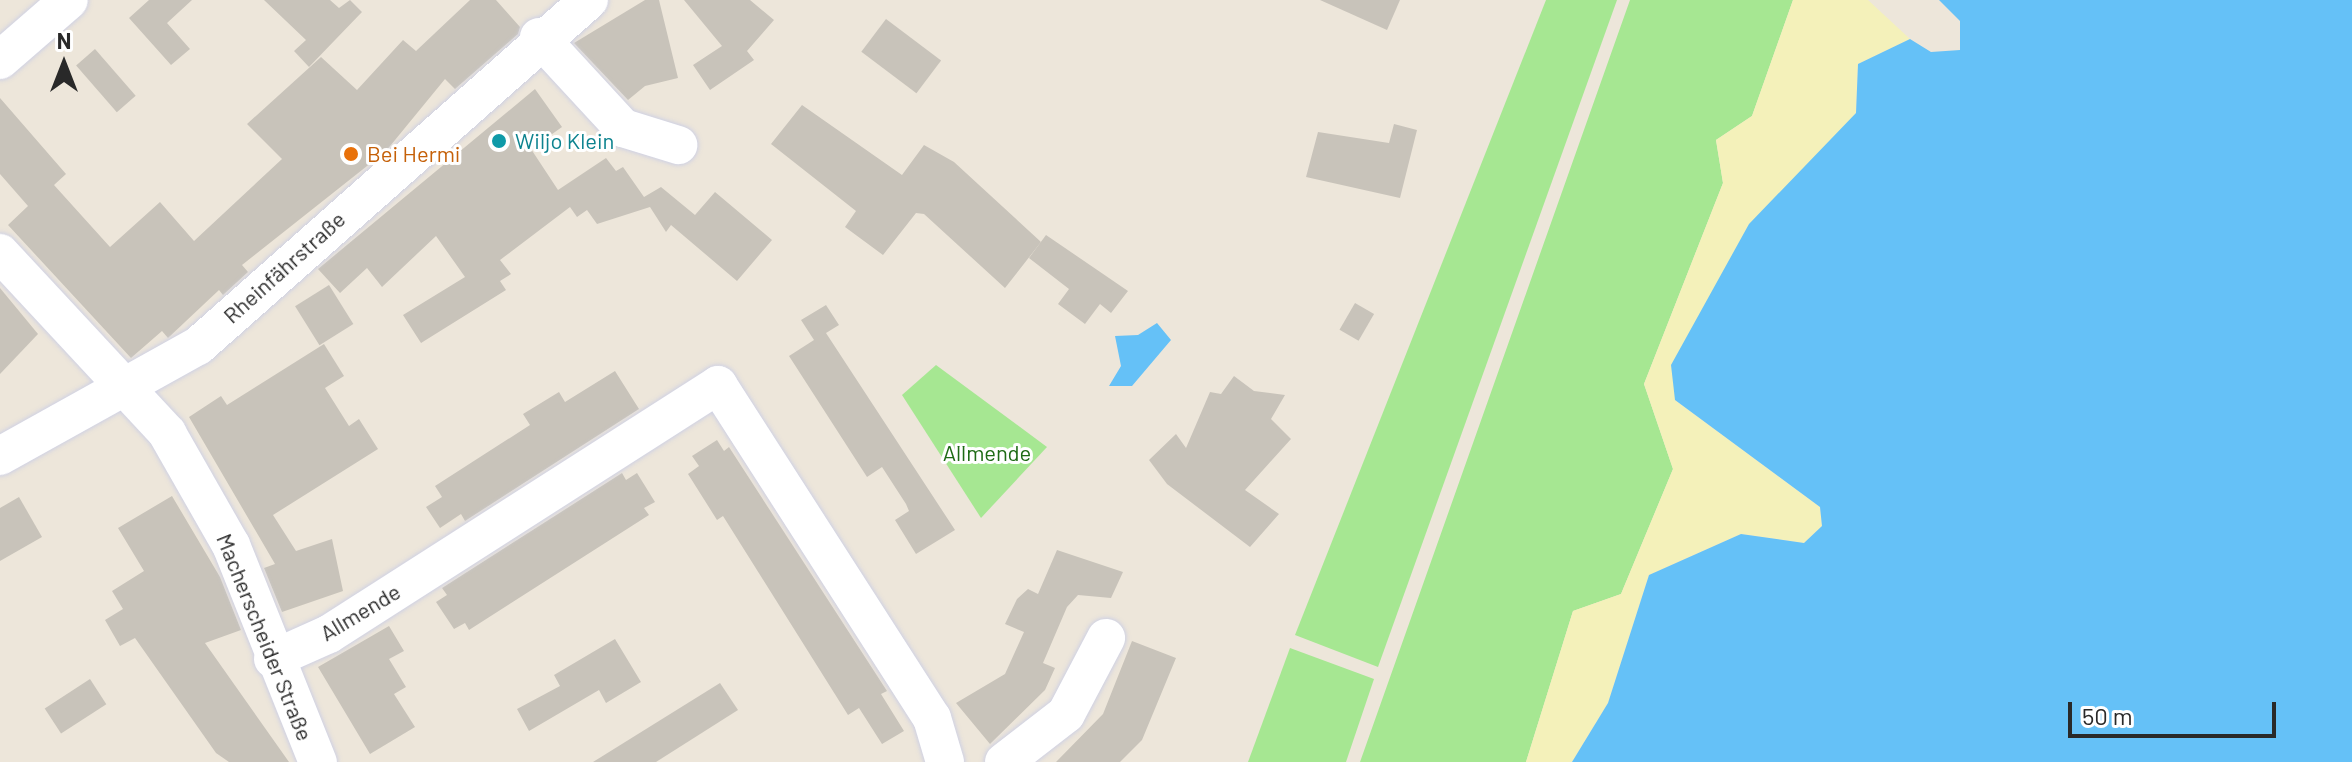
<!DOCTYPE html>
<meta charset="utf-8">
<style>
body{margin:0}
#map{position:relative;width:2352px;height:762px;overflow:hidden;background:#ede6da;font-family:Barlow,sans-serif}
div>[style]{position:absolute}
.green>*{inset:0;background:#a6e792}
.sand>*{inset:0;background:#f4f1ba}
.water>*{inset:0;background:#65c1f7}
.building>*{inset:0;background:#c8c3ba;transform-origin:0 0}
.roads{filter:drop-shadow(0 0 2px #cfd1e3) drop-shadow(0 0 2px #cfd1e3)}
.minor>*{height:38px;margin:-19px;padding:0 19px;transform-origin:19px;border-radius:19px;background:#fff}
.dots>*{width:22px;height:22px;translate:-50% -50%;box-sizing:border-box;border:4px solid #fff;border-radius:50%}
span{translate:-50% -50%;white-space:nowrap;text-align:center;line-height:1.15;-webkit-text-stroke:6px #fff;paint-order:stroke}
.culture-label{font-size:22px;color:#0d838f}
.left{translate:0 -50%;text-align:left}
.food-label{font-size:22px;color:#c56008}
.street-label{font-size:22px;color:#292929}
.park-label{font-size:22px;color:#1e6b15}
.north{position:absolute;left:24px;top:24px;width:80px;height:80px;-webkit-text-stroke:6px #fff;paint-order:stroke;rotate:0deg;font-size:22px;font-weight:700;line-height:32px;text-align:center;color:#292929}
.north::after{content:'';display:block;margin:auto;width:28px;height:36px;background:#292929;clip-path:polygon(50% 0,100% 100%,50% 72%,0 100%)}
.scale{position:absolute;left:2068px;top:702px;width:208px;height:36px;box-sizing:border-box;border:4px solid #292929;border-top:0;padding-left:10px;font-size:24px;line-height:28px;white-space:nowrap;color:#292929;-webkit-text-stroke:6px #fff;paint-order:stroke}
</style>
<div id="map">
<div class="green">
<div style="clip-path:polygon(1546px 0,1617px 0,1378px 667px,1295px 635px)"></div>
<div style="clip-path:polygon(1630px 0,1793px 0,1752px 116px,1716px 140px,1723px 183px,1644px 384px,1673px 469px,1621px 594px,1573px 611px,1526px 762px,1360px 762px)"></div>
<div style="clip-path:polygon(936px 365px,1047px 447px,981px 518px,902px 395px)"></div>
<div style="clip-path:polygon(1290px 648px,1374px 679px,1346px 762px,1248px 762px)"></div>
</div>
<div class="sand">
<div style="clip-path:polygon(1793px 0,1868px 0,1910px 39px,1858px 64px,1856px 113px,1806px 169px,1675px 400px,1820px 507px,1822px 526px,1804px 543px,1741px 534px,1649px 575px,1608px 703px,1572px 762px,1526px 762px,1573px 611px,1621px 594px,1673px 469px,1644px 384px,1723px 183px,1716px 140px,1752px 116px)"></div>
</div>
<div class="water">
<div style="clip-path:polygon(1939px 0,2352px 0,2352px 762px,1572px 762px,1608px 703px,1649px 575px,1741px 534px,1804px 543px,1822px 526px,1820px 507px,1675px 400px,1671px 365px,1749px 224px,1856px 113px,1858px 64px,1910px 39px,1931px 52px,1960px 50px,1960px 21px)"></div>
<div style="clip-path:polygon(1157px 323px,1171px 340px,1132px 386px,1109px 386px,1121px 366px,1115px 336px,1138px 335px)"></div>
</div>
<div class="building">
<div style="clip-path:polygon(149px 0,192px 0,167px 23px,190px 49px,171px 65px,129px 18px)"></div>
<div style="clip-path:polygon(264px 0,330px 0,339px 8px,350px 0,362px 12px,309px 67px,294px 51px,306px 40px)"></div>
<div style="clip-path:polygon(470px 0,496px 0,520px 27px,518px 34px,455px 89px,445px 79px,386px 151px,242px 265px,248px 272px,223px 295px,219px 290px,168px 338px,162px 331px,131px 358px,8px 225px,28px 206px,0 174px,0 98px,66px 174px,54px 185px,110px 247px,160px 202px,194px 241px,282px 159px,247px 124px,321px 57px,357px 90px,403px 40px,416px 51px)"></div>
<div style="clip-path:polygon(645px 0,659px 0,678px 78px,645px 86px,628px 100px,574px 43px)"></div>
<div style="clip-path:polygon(684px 0,750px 0,774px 20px,747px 51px,754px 60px,710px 90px,693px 65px,722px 46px)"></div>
<div style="clip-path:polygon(1320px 0,1400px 0,1387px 30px)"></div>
<div style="left:886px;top:19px;width:69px;height:41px;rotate:37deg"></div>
<div style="left:95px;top:49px;width:62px;height:25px;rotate:49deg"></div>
<div style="clip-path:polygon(535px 89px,562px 127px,531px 149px,558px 190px,606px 158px,616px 171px,623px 167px,644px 197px,661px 187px,695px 215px,715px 192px,772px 240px,737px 281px,671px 225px,666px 232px,650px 207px,597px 224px,587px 210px,577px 217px,570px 207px,500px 260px,511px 274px,500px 281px,506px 290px,421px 343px,403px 315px,465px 277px,436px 236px,382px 287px,367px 268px,340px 293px,318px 269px)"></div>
<div style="clip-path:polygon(802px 105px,902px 175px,924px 145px,954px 162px,1041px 242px,1005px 288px,924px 214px,916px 213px,883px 255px,845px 227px,856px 211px,771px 144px)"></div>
<div style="clip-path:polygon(1394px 124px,1417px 130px,1400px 198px,1306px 177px,1318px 132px,1389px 143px)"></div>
<div style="clip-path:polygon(1046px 235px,1128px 291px,1111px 313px,1100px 304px,1085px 324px,1058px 304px,1069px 289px,1029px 258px)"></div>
<div style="left:329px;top:285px;width:46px;height:40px;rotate:58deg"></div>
<div style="clip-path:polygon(0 288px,38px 334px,0 374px)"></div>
<div style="left:1355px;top:303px;width:22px;height:31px;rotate:30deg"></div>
<div style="clip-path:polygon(826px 305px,839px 325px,826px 333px,955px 530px,916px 554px,895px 520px,909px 511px,906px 504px,882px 467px,867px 477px,789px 356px,814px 340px,801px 320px)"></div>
<div style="clip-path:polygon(324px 344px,344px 376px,325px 388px,349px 426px,359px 419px,378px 449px,273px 515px,296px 551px,332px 539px,343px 591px,282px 612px,264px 568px,275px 564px,189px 417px,221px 396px,227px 405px)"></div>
<div style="clip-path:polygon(615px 371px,639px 409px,465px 521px,461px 514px,440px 528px,426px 507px,442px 497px,435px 486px,530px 425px,523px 414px,559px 392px,565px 402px)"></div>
<div style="clip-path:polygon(1234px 376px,1254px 391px,1285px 395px,1271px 419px,1291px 439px,1245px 490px,1279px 514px,1250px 547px,1167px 484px,1149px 460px,1176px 434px,1186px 448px,1210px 392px,1221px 394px)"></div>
<div style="clip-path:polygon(717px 440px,724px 451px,729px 447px,887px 691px,881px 694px,904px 731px,882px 744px,859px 708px,848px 715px,723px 516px,717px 520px,688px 474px,699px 466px,692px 456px)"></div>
<div style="clip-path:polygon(622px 473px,626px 480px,637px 473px,655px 502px,644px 508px,649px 515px,469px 630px,465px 623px,454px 629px,436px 602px,447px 595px,442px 588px)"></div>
<div style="clip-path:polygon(172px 496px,220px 577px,241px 630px,205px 643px,289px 762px,229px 762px,216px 753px,135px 638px,120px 646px,105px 620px,123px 609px,112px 591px,144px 571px,118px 528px)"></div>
<div style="clip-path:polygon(19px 497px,42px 537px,0 561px,0 508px)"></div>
<div style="clip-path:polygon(1057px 550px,1123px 572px,1111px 598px,1078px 595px,1067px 607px,1043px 663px,1055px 668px,1045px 690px,990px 744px,956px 703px,1005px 674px,1024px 632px,1005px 624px,1017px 599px,1028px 589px,1038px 594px)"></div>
<div style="clip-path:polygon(389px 626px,404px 651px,389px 659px,406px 687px,394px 694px,415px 727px,370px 754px,318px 667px)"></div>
<div style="clip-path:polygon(615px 639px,641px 682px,606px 703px,599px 690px,529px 731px,517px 709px,560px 686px,554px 675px)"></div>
<div style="clip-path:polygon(1132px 641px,1176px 658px,1142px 740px,1120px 762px,1056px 762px,1103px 714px)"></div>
<div style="left:90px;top:679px;width:30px;height:54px;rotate:57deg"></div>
<div style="clip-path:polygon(720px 683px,738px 710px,656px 762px,593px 762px)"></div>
</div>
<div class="roads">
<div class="minor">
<div style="left:539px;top:37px;width:124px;rotate:47.3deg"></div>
<div style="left:623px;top:128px;width:58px;rotate:17.2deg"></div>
<div style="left:0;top:60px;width:91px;rotate:-41deg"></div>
<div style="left:0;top:253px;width:246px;rotate:47.1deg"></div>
<div style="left:167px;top:433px;width:129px;rotate:60.3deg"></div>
<div style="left:231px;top:545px;width:234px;rotate:68.2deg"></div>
<div style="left:0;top:456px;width:227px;rotate:-29.1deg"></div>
<div style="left:198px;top:346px;width:522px;rotate:-41.51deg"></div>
<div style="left:273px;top:659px;width:61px;rotate:-24.1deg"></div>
<div style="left:329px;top:634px;width:462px;rotate:-32.6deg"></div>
<div style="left:718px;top:385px;width:396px;rotate:57.3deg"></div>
<div style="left:932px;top:718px;width:46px;rotate:73.5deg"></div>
<div style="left:1004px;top:762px;width:78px;rotate:-37.7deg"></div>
<div style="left:1066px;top:714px;width:86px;rotate:-62.2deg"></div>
</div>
</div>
<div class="dots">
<div style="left:499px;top:141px;background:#0f9aa8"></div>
<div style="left:351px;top:154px;background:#e8710a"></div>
</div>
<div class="culture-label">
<span class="left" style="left:515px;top:141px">Wiljo Klein</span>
</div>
<div class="food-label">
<span class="left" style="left:367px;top:154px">Bei Hermi</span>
</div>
<div class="street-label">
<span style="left:284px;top:267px;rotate:-42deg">Rheinfährstraße</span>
<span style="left:360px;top:612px;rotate:-31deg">Allmende</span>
<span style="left:265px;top:637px;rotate:68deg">Macherscheider Straße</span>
</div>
<div class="park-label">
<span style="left:987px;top:453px">Allmende</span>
</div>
<div class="north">N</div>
<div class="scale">50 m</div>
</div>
